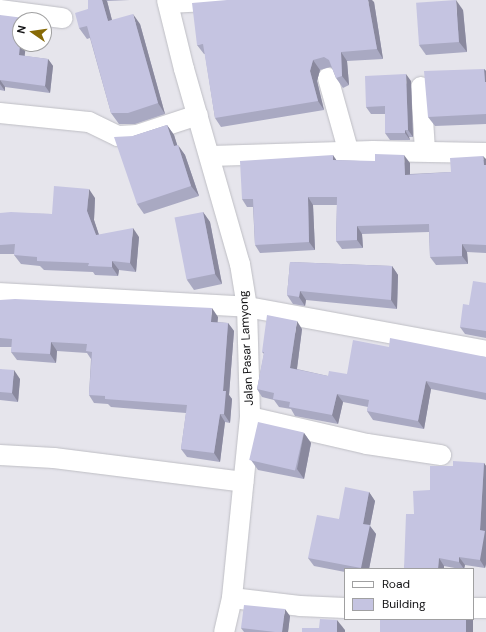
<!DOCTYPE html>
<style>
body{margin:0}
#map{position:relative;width:486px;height:632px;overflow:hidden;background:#e6e5ec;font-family:"DM Sans",sans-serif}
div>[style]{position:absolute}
.roads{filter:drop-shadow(0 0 1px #bebec4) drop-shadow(0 0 1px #bebec4)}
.street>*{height:20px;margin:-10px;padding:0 10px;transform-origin:10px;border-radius:10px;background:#fff}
.wall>*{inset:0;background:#a9a9c2}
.shaded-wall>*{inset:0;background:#8a899e;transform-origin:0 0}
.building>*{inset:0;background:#c5c4e1;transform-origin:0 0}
span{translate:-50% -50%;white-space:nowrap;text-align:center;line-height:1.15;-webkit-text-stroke:3.5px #fff;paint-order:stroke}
.street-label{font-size:12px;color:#121214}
.legend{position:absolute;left:344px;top:568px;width:130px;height:52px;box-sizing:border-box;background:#fff;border:1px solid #a0a0a1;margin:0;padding:5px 7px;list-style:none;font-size:12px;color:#121214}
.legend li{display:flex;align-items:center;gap:8px;height:20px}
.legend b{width:20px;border:1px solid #a0a0a1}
.north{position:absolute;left:12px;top:12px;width:40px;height:40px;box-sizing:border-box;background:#fff;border:1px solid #a0a0a1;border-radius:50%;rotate:283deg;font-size:11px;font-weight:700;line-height:16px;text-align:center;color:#121214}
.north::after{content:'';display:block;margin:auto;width:14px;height:18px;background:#876a06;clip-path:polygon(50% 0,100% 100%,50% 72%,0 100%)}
</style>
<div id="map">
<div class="roads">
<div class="street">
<div style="left:167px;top:0;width:71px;rotate:76.2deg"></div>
<div style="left:184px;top:69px;width:203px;rotate:74deg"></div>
<div style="left:240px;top:264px;width:44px;rotate:80.8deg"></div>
<div style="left:247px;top:307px;width:110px;rotate:88.4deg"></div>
<div style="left:250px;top:417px;width:182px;rotate:95.7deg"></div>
<div style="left:232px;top:598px;width:35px;rotate:103deg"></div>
<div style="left:168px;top:3px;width:60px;rotate:-2.9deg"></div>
<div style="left:0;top:10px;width:63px;rotate:7.4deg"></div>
<div style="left:328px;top:78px;width:78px;rotate:74.4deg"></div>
<div style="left:421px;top:87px;width:64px;rotate:86.4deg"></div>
<div style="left:0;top:113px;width:89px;rotate:5.8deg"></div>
<div style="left:89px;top:122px;width:32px;rotate:26deg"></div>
<div style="left:118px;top:136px;width:19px;rotate:-3deg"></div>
<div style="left:137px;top:135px;width:64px;rotate:-18.2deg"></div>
<div style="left:211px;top:156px;width:162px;rotate:-1.8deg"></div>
<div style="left:373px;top:151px;width:113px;rotate:1deg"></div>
<div style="left:0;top:293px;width:247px;rotate:3.2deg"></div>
<div style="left:247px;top:307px;width:243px;rotate:10.4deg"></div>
<div style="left:250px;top:417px;width:120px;rotate:13deg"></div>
<div style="left:367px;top:444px;width:75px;rotate:8.5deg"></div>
<div style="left:0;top:455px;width:54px;rotate:3.2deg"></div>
<div style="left:54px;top:458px;width:191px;rotate:7.2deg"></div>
<div style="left:232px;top:598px;width:68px;rotate:6.7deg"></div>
<div style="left:300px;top:606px;width:45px;rotate:2.5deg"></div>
<div style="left:473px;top:608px;width:13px"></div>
</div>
</div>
<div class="wall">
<div style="clip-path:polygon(88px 0,130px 0,107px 1px,112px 20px,140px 24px,165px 114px,135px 124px,119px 124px,111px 113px,90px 38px,87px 39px,79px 28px,88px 9px)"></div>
<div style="clip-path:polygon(374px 2px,383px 59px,347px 61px,349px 85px,343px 88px,336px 78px,332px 68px,330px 67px,320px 70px,317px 81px,324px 110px,221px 127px,215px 118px,205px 54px,204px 54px,197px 45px)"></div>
<div style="clip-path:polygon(463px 10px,467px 52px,426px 55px,419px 45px)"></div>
<div style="clip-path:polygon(0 15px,25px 56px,48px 59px,53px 66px,50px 93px,5px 87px,5px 91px,0 90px)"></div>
<div style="clip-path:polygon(484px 69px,486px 71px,486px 124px,435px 126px,428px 117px)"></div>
<div style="clip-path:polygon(411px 81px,413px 137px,409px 137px,410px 140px,390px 140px,385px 133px,385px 114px,371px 114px,366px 107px)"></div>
<div style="clip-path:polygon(167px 125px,174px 135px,177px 145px,185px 155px,199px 196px,144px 214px,137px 204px,133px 136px)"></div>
<div style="clip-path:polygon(486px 159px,486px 253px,467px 252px,468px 264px,436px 265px,430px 257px,429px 232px,362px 234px,363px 248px,342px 249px,336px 241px,337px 205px,313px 205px,315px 250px,260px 253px,255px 245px,253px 207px,247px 207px,242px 199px,336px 160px,410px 163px,410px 174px,451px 172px)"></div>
<div style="clip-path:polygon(95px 198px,94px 220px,99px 235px,139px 237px,136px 272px,119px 270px,118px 276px,95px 275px,93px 272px,44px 270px,40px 266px,21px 264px,14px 255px,14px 254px,0 254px,0 213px,52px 214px)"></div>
<div style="clip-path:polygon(203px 212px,210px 222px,222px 284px,194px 290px,187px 280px)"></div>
<div style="clip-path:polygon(290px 262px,392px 266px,398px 275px,397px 309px,306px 300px,305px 306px,293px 304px,287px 295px)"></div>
<div style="clip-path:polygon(486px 283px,486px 338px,465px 334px,460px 327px)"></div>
<div style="clip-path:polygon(0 300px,218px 317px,217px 322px,228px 323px,234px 331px,229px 395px,232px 399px,230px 423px,225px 422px,220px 462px,187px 457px,181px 449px,186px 413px,111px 407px,108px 404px,94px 403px,89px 395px,91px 359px,87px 353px,57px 351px,56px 363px,17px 360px,11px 352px,12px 347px,0 347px)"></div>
<div style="clip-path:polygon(302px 329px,297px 369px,328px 376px,347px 374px,389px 347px,486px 357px,486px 400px,431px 389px,424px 429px,373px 420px,367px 411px,368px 407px,343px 402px,338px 424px,295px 416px,291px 409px,279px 407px,274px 400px,262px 397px,257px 389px,264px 354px,262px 352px)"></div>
<div style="clip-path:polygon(0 369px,20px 379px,18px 402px,0 400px)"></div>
<div style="clip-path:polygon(304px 433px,311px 443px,304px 479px,258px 470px,251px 460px)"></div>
<div style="clip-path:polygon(484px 463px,486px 466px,486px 564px,485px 568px,465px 565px,464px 569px,460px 569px,444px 566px,444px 569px,404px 569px,414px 514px,453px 466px)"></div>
<div style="clip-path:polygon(369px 492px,375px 501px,370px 526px,376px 534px,369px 569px,345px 569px,345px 572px,314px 566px,308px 558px,339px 519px)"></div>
<div style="clip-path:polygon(290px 616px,288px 632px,244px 632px,241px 628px)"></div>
</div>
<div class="shaded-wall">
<div style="clip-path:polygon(102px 0,106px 0,107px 1px,115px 32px,108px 21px)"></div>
<div style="clip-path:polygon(368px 0,372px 0,374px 2px,383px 59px,377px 49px)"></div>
<div style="clip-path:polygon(456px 0,463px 10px,467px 52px,459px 42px)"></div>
<div style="clip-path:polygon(133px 14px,140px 24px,165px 114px,158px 103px)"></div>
<div style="clip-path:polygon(20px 44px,26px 44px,24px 62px,19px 55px)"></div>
<div style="clip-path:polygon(341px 52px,347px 61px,349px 85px,342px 76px)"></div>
<div style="clip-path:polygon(48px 59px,53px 66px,50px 93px,45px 86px)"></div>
<div style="clip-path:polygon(313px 60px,320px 70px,317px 81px,324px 110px,318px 101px,310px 71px)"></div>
<div style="clip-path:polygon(484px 69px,486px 71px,486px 84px,485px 82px)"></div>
<div style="clip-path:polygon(406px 74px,411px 81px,413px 137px,408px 130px)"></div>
<div style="clip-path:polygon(0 80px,5px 87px,5px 91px,0 84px)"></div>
<div style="clip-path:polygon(167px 125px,174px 135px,181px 157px,174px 146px)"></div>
<div style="clip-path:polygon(405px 130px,409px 137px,410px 140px,405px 133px)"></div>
<div style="clip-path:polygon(178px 145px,185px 155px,199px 196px,191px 186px)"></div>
<div style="clip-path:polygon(333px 155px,339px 164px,333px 160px)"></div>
<div style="clip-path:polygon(404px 155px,410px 163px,410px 183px,405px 175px)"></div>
<div style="clip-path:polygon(483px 156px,486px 159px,486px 168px,484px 165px)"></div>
<div style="clip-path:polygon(89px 189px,95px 198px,94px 220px,102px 244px,96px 235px,87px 211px)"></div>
<div style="clip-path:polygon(308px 197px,313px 205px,315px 250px,309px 242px)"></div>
<div style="clip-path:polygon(203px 212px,210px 222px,222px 284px,215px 274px)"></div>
<div style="clip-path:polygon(357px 226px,362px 234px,363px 248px,357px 240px)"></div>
<div style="clip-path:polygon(133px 228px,139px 237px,136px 272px,130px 263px)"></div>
<div style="clip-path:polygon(462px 244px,467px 252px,468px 264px,462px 256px)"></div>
<div style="clip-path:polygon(112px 261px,119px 270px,118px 276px,112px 267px)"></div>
<div style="clip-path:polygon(392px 266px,398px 275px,397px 309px,391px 300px)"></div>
<div style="clip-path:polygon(300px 291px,306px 300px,305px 306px,299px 297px)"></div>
<div style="clip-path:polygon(212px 308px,218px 317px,217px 330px,211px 322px)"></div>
<div style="clip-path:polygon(297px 321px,302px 329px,296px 376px,290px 368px)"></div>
<div style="clip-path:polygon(228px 323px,234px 331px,229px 395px,232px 399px,230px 423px,224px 414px,223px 391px)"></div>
<div style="clip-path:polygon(51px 342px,57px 351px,56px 363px,50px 354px)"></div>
<div style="clip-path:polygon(14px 370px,20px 379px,18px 402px,12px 393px)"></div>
<div style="clip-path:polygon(426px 381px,431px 389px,424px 429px,418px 421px)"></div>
<div style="clip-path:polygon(337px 394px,343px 402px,338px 424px,332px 415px)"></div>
<div style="clip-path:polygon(220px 414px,225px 422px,220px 462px,214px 453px)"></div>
<div style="clip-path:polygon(304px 433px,311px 443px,304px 479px,297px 469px)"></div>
<div style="clip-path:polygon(484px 463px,486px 466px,486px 564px,485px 568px,480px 560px,480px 530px)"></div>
<div style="clip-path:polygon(369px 492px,375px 501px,370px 526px,376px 534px,369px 569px,362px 569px,361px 568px,363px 524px)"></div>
<div style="clip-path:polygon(459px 557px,465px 565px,464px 569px,459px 562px)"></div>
<div style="clip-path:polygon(439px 558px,444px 566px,444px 569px,438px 569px)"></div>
<div style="clip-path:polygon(285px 609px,290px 616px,288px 632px,282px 632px)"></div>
<div style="left:466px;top:619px;width:7px;height:13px"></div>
<div style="clip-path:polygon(337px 620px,345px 630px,345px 632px,337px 632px)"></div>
</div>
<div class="building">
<div style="clip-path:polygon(88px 0,102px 0,108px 21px,133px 14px,158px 103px,128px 113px,111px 113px,87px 26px,79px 28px,75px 13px,88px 9px)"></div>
<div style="clip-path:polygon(227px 0,368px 0,377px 49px,341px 52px,342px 76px,336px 78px,329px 60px,324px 57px,313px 60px,310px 71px,318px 101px,215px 118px,203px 44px,197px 45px,192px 3px)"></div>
<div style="left:456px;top:0;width:42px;height:40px;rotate:86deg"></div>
<div style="clip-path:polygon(0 15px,24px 18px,24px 20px,20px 20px,20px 44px,19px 55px,48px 59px,45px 86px,0 80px,0 81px)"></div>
<div style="clip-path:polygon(484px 69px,485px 82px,486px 82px,486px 114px,428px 117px,424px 71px)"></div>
<div style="clip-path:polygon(406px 74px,408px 130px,405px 130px,405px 133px,385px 133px,385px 106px,366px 107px,365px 76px)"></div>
<div style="clip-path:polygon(167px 125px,174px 146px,178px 145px,191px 186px,137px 204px,114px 137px,133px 136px)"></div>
<div style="clip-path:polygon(375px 154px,404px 155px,405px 175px,451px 172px,450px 158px,483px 156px,484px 165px,486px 165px,486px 245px,462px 244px,462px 256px,430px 257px,429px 224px,357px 226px,357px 240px,336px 241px,337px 197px,308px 197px,309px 242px,255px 245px,253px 199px,242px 199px,240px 161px,333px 155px,333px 160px,375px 161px)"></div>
<div style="clip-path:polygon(54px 186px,89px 189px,87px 211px,96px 235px,133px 228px,130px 263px,112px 261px,112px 267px,88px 266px,89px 263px,37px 261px,37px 257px,14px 255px,15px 244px,0 245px,0 213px,11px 212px,52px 214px)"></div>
<div style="left:203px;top:212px;width:63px;height:29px;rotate:79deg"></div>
<div style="clip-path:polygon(290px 262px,392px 266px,391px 300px,300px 291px,299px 297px,287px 295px)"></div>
<div style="clip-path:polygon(473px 281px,486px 283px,486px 331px,460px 327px,463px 304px,469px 305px)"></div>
<div style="clip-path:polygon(15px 299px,212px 308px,211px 322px,228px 323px,223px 391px,226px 391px,224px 414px,220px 414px,214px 453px,181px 449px,187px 405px,105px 399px,105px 396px,89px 395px,92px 352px,86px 351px,87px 344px,51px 342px,50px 354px,11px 352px,12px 339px,0 338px,0 300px)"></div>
<div style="clip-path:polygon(267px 315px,297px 321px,290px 368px,328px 376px,329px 371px,347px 374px,353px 340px,389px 347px,390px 338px,486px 357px,486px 393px,426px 381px,418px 421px,367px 411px,369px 400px,337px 394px,332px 415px,289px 407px,290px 402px,273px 399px,274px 393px,257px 389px,264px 352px,262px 352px)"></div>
<div style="clip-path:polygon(0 369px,14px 370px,12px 393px,0 392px)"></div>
<div style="left:258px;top:422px;width:47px;height:39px;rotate:13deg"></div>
<div style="clip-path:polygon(453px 461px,484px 463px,480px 530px,485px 531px,480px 560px,459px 557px,459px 562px,439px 558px,438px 569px,404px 569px,406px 514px,414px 514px,413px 491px,430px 490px,430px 466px,453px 466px)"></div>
<div style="clip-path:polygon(345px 487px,369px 492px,363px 524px,370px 525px,361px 568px,308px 558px,317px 515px,339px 519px)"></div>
<div style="clip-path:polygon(244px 605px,285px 609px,282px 632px,275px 632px,241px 628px)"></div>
<div style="clip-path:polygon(320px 619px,337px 620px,337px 632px,302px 632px,302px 628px,319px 628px)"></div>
<div style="left:380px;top:619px;width:86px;height:13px"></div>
</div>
<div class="street-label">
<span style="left:247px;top:348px;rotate:-93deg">Jalan Pasar Lamyong</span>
</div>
<ul class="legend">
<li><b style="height:5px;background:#fff"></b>Road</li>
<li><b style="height:11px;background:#c5c4e1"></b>Building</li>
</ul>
<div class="north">N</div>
</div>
